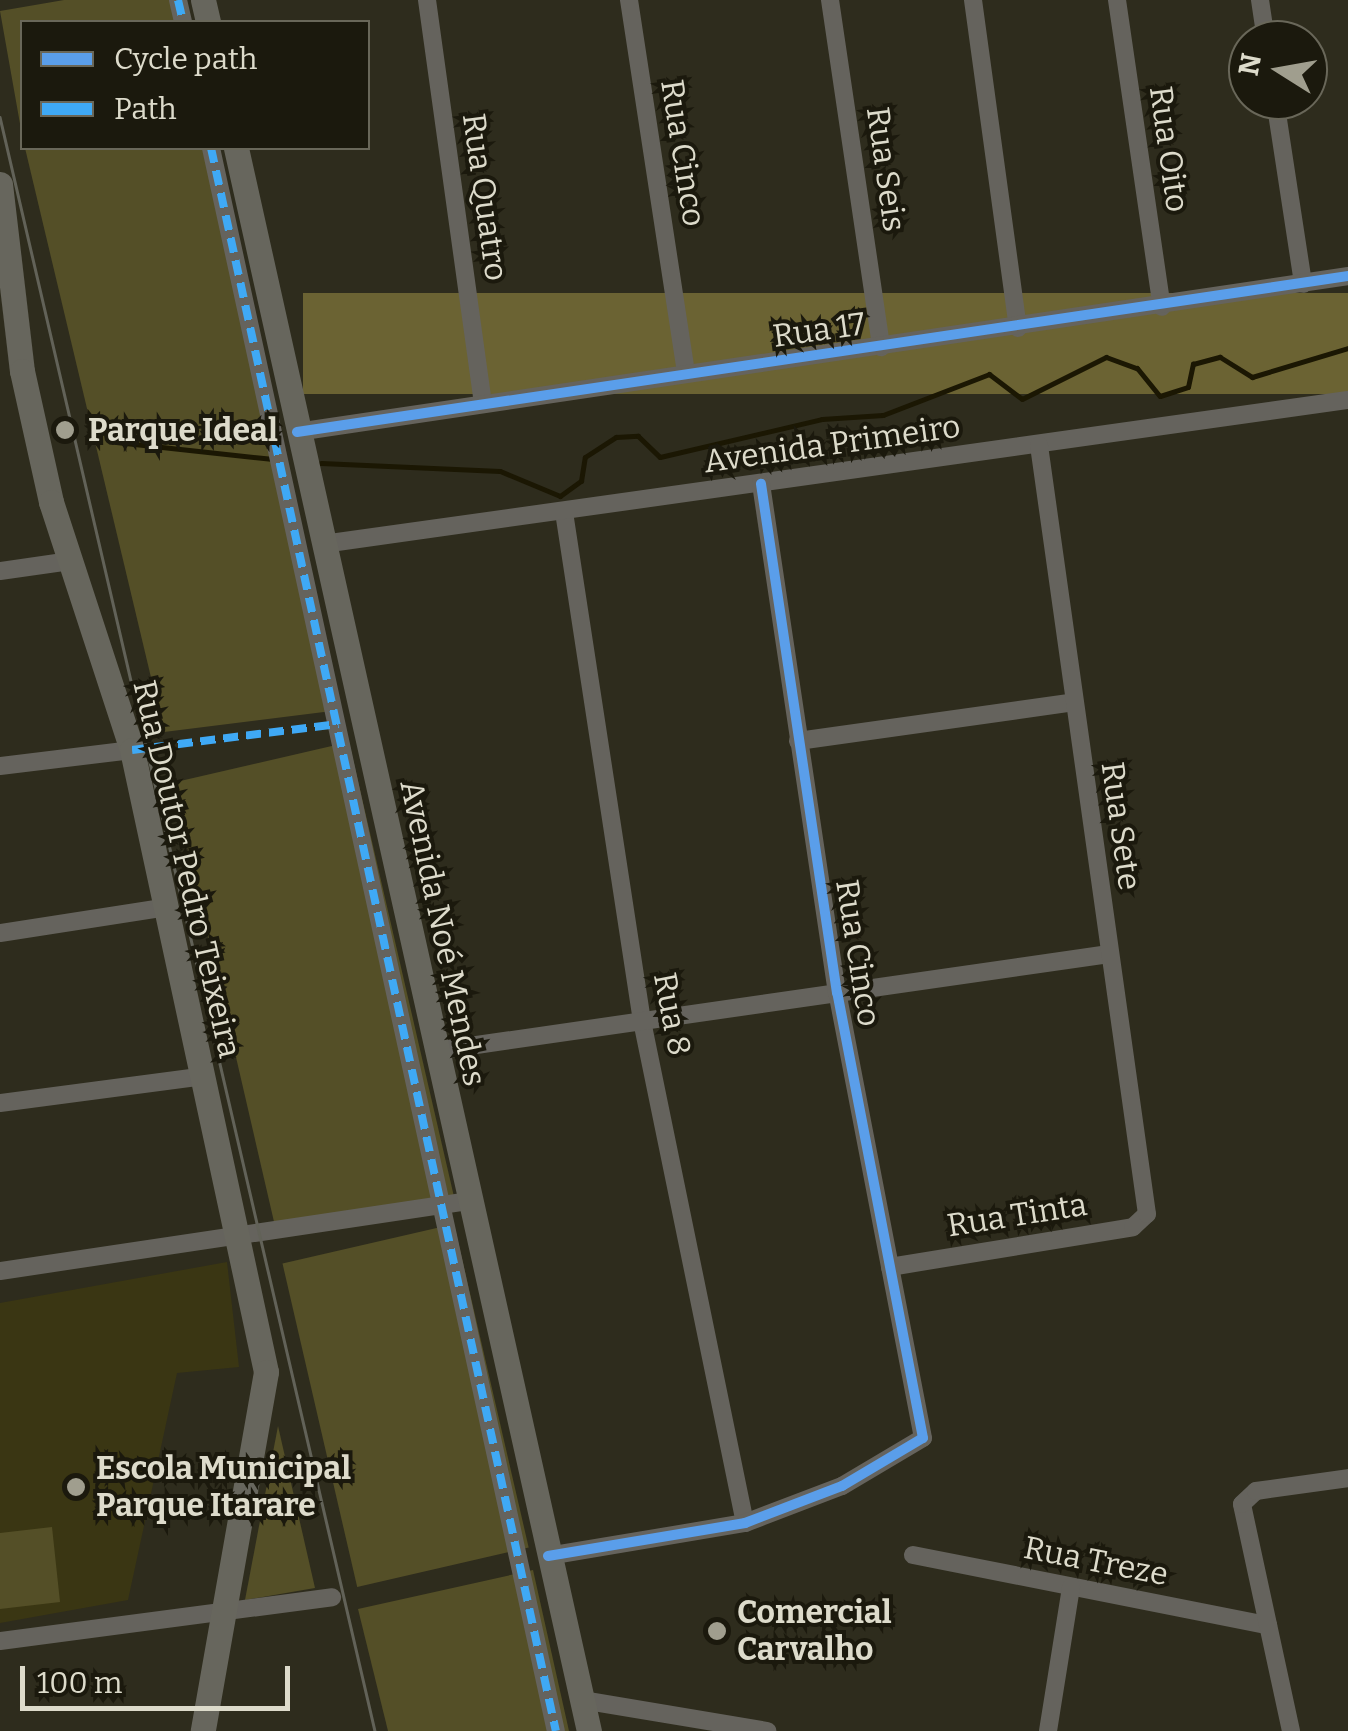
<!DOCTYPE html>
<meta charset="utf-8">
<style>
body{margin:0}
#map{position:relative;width:1348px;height:1731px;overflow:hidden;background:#2e2c1d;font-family:Bitter,serif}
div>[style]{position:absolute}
.built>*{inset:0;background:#3a3613}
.green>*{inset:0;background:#544f27;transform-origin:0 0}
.forest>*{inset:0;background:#6b6333;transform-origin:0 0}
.stream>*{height:5px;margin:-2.5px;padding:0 2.5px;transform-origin:2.5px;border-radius:2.5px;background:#1b1703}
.street>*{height:18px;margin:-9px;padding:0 9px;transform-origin:9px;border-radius:9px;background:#65635d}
.secondary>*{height:25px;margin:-12.5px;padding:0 12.5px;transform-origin:12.5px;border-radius:12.5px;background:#67665d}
.tram>*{height:2.5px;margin:-1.25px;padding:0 1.25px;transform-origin:1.25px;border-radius:1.25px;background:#626258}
.quiet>*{height:8px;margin-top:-4px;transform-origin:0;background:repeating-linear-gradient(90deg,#3fa9f5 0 15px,transparent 0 23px)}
.cycleway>*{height:10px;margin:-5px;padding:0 5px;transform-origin:5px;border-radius:5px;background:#5a9eea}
.dots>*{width:28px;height:28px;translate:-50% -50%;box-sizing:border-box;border:5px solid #1b190d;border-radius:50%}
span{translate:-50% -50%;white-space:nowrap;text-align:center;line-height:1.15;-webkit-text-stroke:8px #1b190d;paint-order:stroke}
.street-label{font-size:32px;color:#dddbcb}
.poi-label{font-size:32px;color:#dddbcb;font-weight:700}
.left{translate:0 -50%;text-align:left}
.legend{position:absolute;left:20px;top:20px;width:350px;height:130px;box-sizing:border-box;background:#1b190d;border:2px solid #696759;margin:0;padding:12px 18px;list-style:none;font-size:30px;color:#dddbcb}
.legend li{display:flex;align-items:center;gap:20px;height:50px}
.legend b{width:50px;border:2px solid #696759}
.north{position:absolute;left:1228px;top:20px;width:100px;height:100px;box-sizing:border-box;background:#1b190d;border:2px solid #696759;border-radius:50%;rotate:281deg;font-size:28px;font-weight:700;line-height:40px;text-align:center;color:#dddbcb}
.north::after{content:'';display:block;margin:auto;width:35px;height:45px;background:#a09e8e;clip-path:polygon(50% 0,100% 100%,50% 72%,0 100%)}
.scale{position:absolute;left:20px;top:1666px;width:270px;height:45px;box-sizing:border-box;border:5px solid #dddbcb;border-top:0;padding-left:12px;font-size:30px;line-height:35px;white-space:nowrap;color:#dddbcb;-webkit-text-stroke:8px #1b190d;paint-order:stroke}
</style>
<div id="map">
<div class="built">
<div style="clip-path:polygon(227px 1262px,239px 1367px,177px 1373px,128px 1600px,0 1623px,0 1303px)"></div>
</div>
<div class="green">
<div style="clip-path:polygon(64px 0,184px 0,189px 22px,22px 22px,22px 135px,0 11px)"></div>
<div style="clip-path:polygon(25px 148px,216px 148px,340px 710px,164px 732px)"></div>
<div style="left:349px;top:742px;width:465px;height:181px;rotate:77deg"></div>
<div style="left:454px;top:1224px;width:332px;height:176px;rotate:77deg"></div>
<div style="clip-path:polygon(278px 1426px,315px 1588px,245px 1600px)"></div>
<div style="clip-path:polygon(52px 1527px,60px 1602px,0 1609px,0 1533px)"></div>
<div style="clip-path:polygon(533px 1570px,569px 1731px,388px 1731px,358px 1609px)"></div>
</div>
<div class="forest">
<div style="left:1348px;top:293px;width:101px;height:1045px;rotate:90deg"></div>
</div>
<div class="stream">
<div style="left:116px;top:442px;width:158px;rotate:6.2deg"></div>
<div style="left:321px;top:463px;width:179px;rotate:2.6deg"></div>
<div style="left:500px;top:471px;width:65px;rotate:22.6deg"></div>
<div style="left:560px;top:496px;width:26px;rotate:-36deg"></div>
<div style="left:581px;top:481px;width:24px;rotate:-81deg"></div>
<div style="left:585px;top:457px;width:37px;rotate:-33deg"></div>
<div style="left:616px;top:437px;width:22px;rotate:-3deg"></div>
<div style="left:638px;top:436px;width:30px;rotate:44deg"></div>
<div style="left:660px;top:457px;width:166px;rotate:-13.2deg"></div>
<div style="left:822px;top:419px;width:61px;rotate:-3.8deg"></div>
<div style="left:883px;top:415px;width:114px;rotate:-21.1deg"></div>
<div style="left:989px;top:374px;width:41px;rotate:37.1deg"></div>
<div style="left:1022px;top:399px;width:94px;rotate:-26.6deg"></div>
<div style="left:1106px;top:357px;width:33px;rotate:20deg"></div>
<div style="left:1137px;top:368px;width:36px;rotate:51deg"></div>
<div style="left:1160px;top:396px;width:29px;rotate:-18deg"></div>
<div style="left:1188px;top:387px;width:24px;rotate:-78deg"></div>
<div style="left:1193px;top:364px;width:28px;rotate:-15deg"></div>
<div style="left:1220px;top:357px;width:38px;rotate:32deg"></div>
<div style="left:1252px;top:377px;width:100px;rotate:-16.8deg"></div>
</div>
<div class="street">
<div style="left:178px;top:0;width:23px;rotate:77deg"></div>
<div style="left:427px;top:0;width:406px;rotate:82.1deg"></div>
<div style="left:629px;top:0;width:378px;rotate:81.3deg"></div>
<div style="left:830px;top:0;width:351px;rotate:81.6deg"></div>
<div style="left:973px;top:0;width:331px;rotate:82.2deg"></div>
<div style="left:1117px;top:0;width:310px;rotate:81.7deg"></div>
<div style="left:1260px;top:0;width:40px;rotate:81.5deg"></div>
<div style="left:1275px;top:100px;width:186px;rotate:81.3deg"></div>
<div style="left:211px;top:148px;width:1620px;rotate:77.71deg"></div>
<div style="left:297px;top:432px;width:1063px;rotate:-8.44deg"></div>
<div style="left:564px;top:512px;width:515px;rotate:81.29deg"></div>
<div style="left:642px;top:1021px;width:512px;rotate:78.41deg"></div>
<div style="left:323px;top:544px;width:1035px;rotate:-8deg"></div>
<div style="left:0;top:571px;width:71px;rotate:-8.1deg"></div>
<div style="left:798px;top:741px;width:279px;rotate:-8deg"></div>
<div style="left:0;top:766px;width:133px;rotate:-6.9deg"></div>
<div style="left:0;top:933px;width:169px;rotate:-8.8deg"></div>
<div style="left:435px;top:1051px;width:681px;rotate:-8.19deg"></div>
<div style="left:0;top:1103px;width:206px;rotate:-7.5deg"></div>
<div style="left:890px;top:1267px;width:246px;rotate:-9.3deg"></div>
<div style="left:1133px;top:1227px;width:19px;rotate:-43deg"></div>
<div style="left:1147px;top:1214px;width:776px;rotate:-98deg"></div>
<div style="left:0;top:1271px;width:473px;rotate:-8.5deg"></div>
<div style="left:913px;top:1555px;width:362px;rotate:11.2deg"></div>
<div style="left:548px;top:1556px;width:200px;rotate:-9.5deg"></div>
<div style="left:745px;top:1523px;width:104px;rotate:-20.9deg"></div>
<div style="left:842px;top:1486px;width:94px;rotate:-30.7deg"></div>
<div style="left:923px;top:1438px;width:453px;rotate:-100.9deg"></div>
<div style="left:837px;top:993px;width:515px;rotate:-98.49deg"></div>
<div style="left:0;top:1641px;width:335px;rotate:-7.5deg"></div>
<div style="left:582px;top:1700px;width:188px;rotate:9.5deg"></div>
<div style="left:1048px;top:1731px;width:146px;rotate:-80.9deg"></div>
<div style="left:1291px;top:1731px;width:232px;rotate:-102.2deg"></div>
<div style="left:1242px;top:1504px;width:19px;rotate:-43deg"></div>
<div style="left:1256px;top:1491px;width:93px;rotate:-8deg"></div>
</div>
<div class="secondary">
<div style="left:203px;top:0;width:23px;rotate:77deg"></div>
<div style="left:236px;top:148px;width:1622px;rotate:77.43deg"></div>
<div style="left:0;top:184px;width:188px;rotate:83.3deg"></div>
<div style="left:22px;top:371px;width:134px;rotate:77.5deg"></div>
<div style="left:51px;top:502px;width:261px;rotate:71.9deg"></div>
<div style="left:132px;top:750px;width:636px;rotate:77.84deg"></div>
<div style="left:266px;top:1372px;width:364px;rotate:100deg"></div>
</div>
<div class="tram">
<div style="left:0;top:117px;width:1657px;rotate:76.92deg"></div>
</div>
<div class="quiet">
<div style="left:178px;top:0;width:23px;rotate:77deg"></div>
<div style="left:211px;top:148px;width:1620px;rotate:77.71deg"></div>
<div style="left:132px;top:750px;width:208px;rotate:-7.2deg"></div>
</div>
<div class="cycleway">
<div style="left:297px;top:432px;width:1063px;rotate:-8.44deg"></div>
<div style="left:548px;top:1556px;width:200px;rotate:-9.5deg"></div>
<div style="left:745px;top:1523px;width:104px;rotate:-20.9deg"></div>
<div style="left:842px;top:1486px;width:94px;rotate:-30.7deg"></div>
<div style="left:923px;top:1438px;width:453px;rotate:-100.9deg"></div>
<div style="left:837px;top:993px;width:515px;rotate:-98.49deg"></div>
</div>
<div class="dots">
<div style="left:65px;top:430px;background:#a09e8e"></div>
<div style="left:76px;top:1487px;background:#a09e8e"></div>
<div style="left:717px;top:1631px;background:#a09e8e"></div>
</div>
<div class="street-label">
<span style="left:1169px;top:149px;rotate:82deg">Rua Oito</span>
<span style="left:683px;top:153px;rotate:81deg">Rua Cinco</span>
<span style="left:886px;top:169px;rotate:82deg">Rua Seis</span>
<span style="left:485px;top:197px;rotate:82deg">Rua Quatro</span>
<span style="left:819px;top:330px;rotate:-8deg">Rua 17</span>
<span style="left:832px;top:444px;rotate:-8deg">Avenida Primeiro</span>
<span style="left:1121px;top:826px;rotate:82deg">Rua Sete</span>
<span style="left:187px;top:869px;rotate:77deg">Rua Doutor Pedro Teixeira</span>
<span style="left:443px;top:933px;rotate:78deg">Avenida Noé Mendes</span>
<span style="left:858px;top:953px;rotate:81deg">Rua Cinco</span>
<span style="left:672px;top:1014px;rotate:79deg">Rua 8</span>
<span style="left:1017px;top:1215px;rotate:-9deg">Rua Tinta</span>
<span style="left:1096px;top:1561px;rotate:11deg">Rua Treze</span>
</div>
<div class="poi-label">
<span class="left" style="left:88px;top:430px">Parque Ideal</span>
<span class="left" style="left:96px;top:1487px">Escola Municipal<br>Parque Itarare</span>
<span class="left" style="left:737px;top:1631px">Comercial<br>Carvalho</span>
</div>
<ul class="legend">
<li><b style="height:12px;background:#5a9eea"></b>Cycle path</li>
<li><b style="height:12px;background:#3fa9f5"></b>Path</li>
</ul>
<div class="north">N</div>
<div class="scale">100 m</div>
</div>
